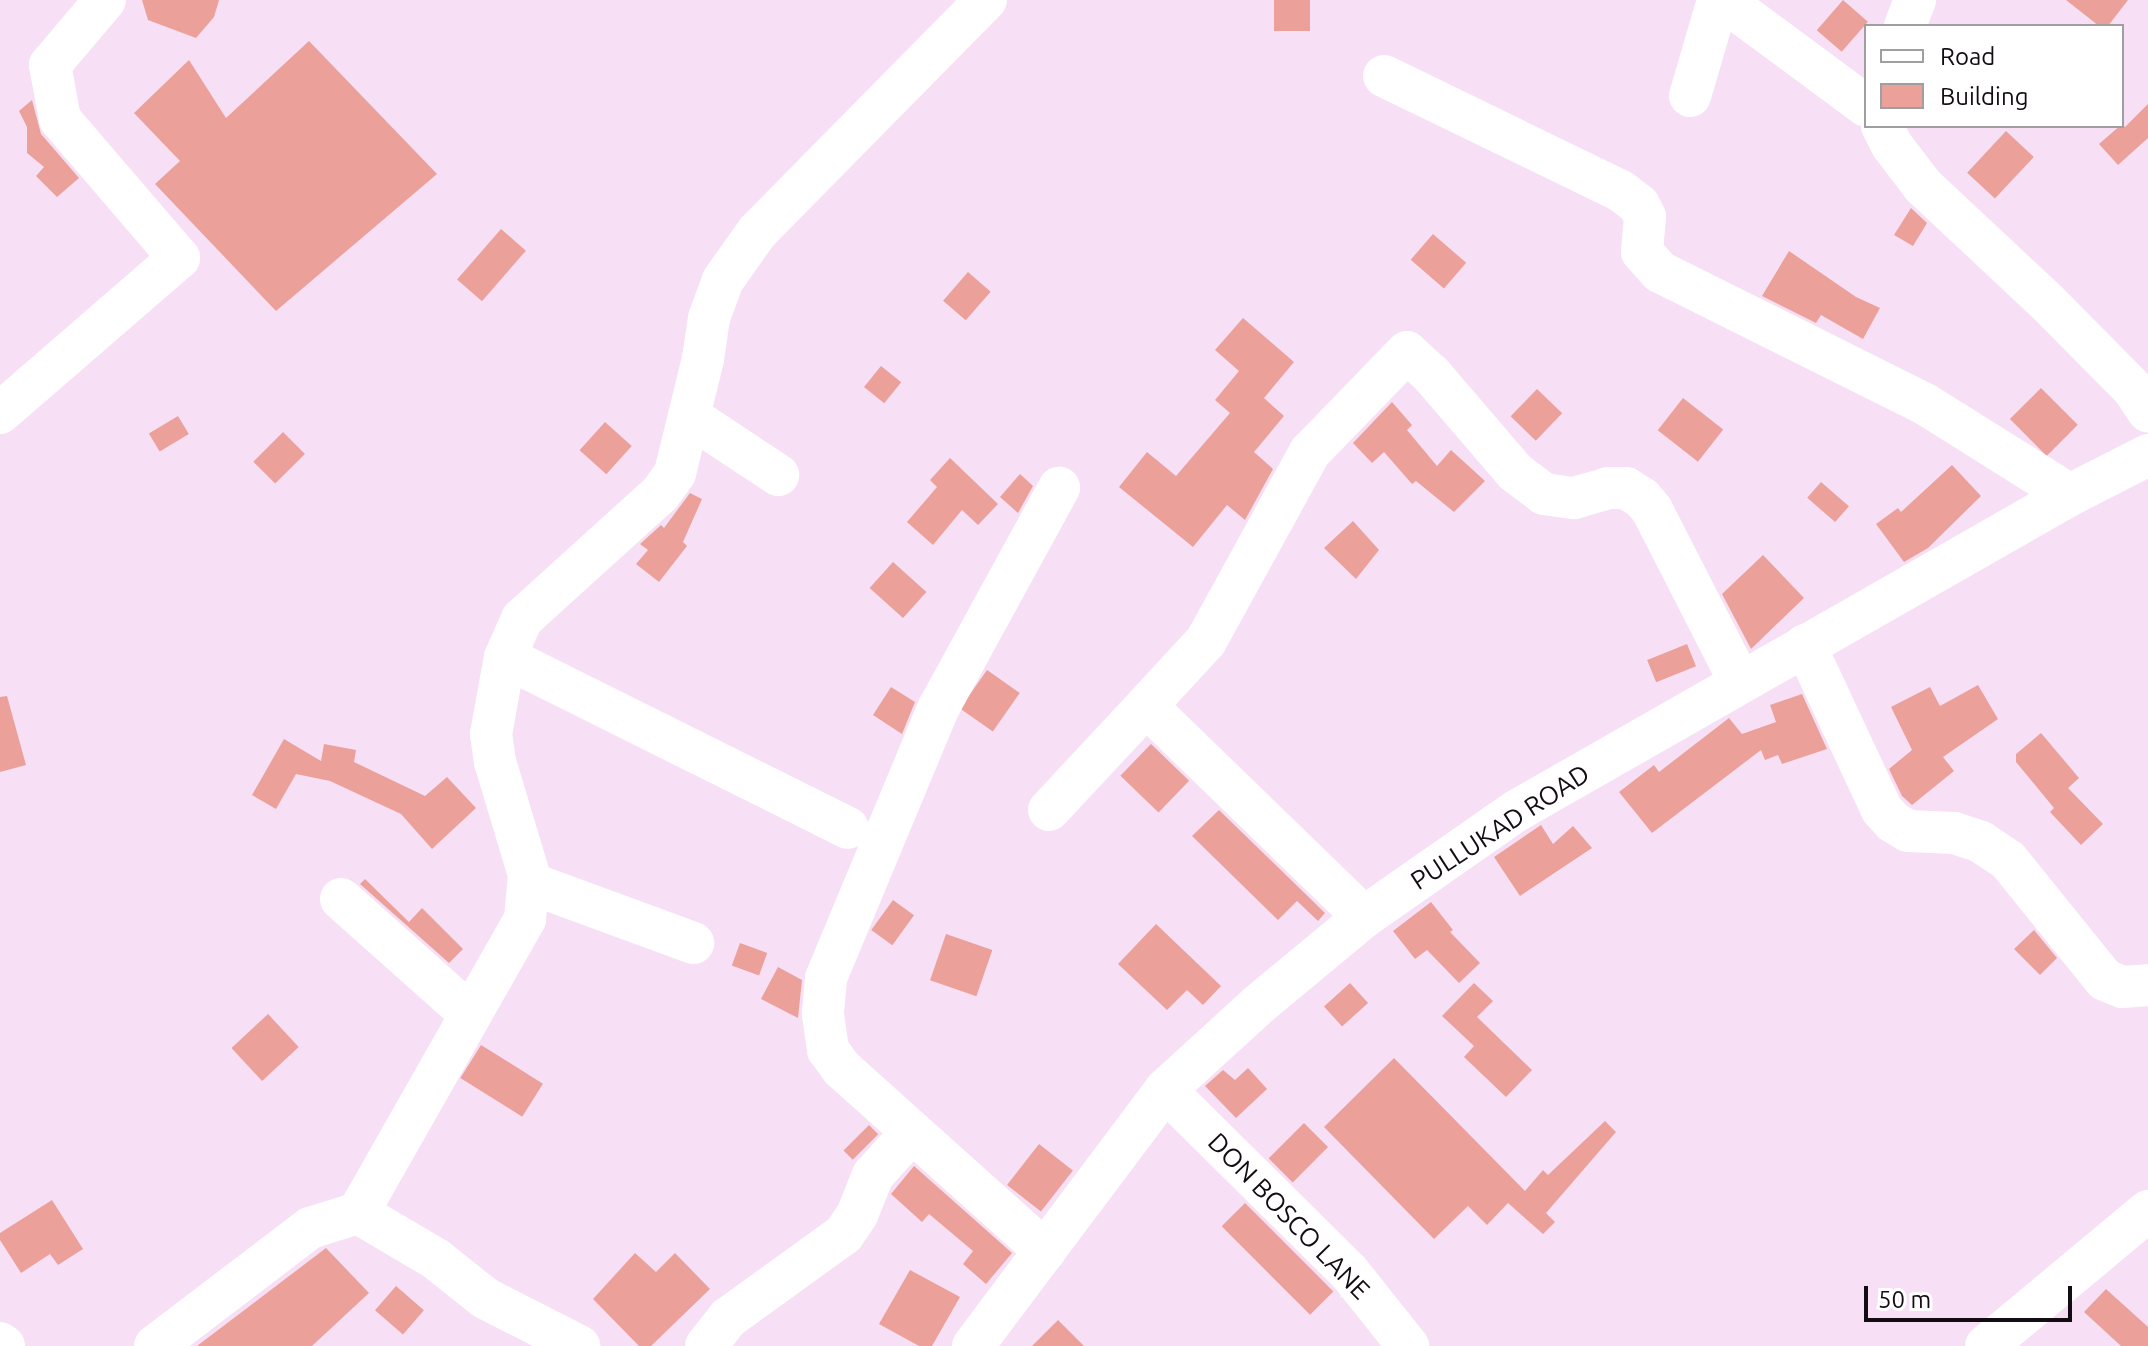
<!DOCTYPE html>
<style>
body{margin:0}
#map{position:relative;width:2148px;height:1346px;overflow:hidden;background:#f7e0f6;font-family:Ubuntu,sans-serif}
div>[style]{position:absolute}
.building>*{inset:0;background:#eba099;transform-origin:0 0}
.minor>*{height:42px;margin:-21px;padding:0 21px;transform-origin:21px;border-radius:21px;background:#fff}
span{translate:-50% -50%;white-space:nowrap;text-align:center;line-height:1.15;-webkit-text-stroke:8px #fff;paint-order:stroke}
.street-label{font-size:26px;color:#140c13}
.legend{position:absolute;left:1864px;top:24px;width:260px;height:104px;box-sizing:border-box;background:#fff;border:2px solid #a19ea1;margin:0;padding:10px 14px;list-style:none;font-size:24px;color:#140c13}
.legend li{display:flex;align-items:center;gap:16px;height:40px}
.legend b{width:40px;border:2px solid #a19ea1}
.scale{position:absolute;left:1864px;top:1286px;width:208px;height:36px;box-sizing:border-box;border:4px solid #140c13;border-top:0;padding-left:10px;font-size:24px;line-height:28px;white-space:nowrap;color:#140c13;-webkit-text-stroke:6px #fff;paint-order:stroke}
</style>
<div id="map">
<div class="building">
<div style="clip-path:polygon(142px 0,219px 0,214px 17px,196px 38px,148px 20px)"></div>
<div style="left:1274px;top:0;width:36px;height:31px"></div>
<div style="left:1843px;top:0;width:33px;height:40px;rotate:41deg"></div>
<div style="clip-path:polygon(2066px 0,2128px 0,2108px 26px,2099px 26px)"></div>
<div style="clip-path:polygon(309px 41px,437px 174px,276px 311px,155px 184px,180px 161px,134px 113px,189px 60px,226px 118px)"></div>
<div style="clip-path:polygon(32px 100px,41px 134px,79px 178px,57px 197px,36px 176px,44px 167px,27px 153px,27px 127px,19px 111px)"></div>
<div style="clip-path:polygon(2148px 104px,2148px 138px,2118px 165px,2099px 144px,2122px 124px,2125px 127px)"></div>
<div style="left:2006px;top:131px;width:38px;height:57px;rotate:43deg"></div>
<div style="clip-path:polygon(1911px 208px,1927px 223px,1913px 246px,1894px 235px)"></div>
<div style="left:501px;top:229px;width:33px;height:67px;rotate:41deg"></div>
<div style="left:1433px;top:234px;width:44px;height:34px;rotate:41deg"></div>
<div style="clip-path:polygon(1789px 251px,1856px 297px,1880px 308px,1863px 339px,1821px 315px,1816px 323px,1762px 296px)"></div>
<div style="left:968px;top:272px;width:30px;height:38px;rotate:41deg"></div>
<div style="clip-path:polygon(1243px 318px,1294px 362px,1264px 398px,1284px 416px,1254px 452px,1273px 469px,1245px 520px,1227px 505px,1193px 547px,1119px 487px,1147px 452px,1176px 476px,1230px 413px,1215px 400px,1239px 371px,1215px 350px)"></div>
<div style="left:881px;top:366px;width:26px;height:27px;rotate:39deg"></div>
<div style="left:2041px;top:388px;width:52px;height:44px;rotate:45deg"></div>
<div style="left:1537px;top:389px;width:35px;height:38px;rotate:44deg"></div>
<div style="left:1683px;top:398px;width:51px;height:41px;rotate:38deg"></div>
<div style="clip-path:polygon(1392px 402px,1412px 425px,1407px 430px,1437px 466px,1451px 450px,1485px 481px,1454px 512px,1416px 481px,1412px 484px,1384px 452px,1372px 463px,1353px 443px)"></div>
<div style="left:178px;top:416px;width:21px;height:34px;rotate:59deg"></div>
<div style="left:605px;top:422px;width:36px;height:38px;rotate:42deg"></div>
<div style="left:283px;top:432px;width:31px;height:42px;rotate:45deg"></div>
<div style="clip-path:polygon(950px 458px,998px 504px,978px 525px,962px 510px,933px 545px,907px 522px,937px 487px,930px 480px)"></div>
<div style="clip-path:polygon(1952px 465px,1981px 496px,1928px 548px,1904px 562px,1876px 524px,1898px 508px,1901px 512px)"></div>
<div style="clip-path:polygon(1020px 474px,1033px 486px,1018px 513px,1000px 497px)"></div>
<div style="left:1821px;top:482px;width:37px;height:21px;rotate:41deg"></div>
<div style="clip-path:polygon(690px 493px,702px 499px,683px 542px,687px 546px,659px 582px,636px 564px,648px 550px,640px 544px,661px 525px,664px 528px)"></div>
<div style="clip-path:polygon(1353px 521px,1379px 550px,1356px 579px,1324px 548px)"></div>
<div style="clip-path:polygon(1763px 555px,1804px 598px,1751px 649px,1722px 594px)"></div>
<div style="left:893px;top:562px;width:45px;height:35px;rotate:42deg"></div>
<div style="left:1687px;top:644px;width:24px;height:43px;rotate:68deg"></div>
<div style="left:987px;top:670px;width:40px;height:47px;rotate:35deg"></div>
<div style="clip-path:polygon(1978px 685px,1998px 719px,1943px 757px,1954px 771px,1912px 805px,1902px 796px,1889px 769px,1912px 750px,1891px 707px,1930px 687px,1940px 706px)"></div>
<div style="clip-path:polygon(891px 687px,915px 702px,902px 734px,873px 715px)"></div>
<div style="clip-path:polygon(1802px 694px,1827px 749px,1782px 764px,1778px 755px,1765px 760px,1761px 750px,1652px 833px,1619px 792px,1654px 765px,1659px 772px,1729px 718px,1742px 734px,1776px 722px,1770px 705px)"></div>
<div style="clip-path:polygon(7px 696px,26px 765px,0 772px,0 697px)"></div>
<div style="clip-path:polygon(2041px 733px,2079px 778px,2068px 788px,2103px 824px,2081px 845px,2050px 812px,2054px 808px,2016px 762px,2016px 754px)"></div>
<div style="clip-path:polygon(284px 739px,321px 761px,324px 744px,356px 750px,354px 762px,425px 796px,447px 777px,476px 808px,432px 849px,401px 814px,330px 781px,296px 774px,276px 809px,252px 795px)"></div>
<div style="left:1151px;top:744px;width:53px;height:44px;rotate:44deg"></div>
<div style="clip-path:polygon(1219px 810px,1325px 913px,1318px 921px,1297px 901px,1278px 920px,1192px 836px)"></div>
<div style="clip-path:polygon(1541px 825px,1553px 844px,1573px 826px,1592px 848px,1520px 896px,1494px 857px)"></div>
<div style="clip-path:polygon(365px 879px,409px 922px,422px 908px,463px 949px,449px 963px,360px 884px)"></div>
<div style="left:893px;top:900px;width:26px;height:37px;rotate:36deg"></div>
<div style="clip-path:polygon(1431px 902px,1453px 930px,1450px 932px,1480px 963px,1459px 983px,1427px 950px,1415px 959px,1393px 931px)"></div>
<div style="clip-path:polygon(1156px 924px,1221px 986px,1203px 1005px,1187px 990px,1167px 1010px,1118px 964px)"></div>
<div style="clip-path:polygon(2034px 930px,2057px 958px,2040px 975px,2014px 949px)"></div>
<div style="left:946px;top:934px;width:49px;height:49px;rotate:19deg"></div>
<div style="left:740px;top:943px;width:29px;height:24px;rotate:20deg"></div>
<div style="clip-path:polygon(778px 967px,802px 980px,798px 1018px,761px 999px)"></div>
<div style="left:1350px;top:983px;width:27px;height:35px;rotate:48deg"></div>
<div style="clip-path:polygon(1474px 983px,1493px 1001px,1477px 1017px,1532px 1070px,1506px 1097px,1464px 1057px,1474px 1046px,1442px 1016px)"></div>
<div style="left:268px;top:1014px;width:45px;height:50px;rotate:47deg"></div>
<div style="left:481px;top:1045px;width:73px;height:39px;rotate:32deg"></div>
<div style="clip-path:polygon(1394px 1058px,1525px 1191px,1543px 1170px,1548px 1175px,1605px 1121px,1616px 1132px,1546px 1213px,1555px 1222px,1543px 1234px,1508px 1203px,1487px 1225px,1468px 1206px,1434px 1239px,1324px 1127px)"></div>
<div style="clip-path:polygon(1248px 1068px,1267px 1089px,1236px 1118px,1205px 1086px,1223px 1070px,1235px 1080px)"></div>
<div style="left:1304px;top:1123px;width:34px;height:50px;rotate:45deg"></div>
<div style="left:869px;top:1125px;width:13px;height:36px;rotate:45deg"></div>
<div style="left:1039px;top:1144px;width:43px;height:52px;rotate:38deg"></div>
<div style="clip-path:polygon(914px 1166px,1012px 1253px,986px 1284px,963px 1264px,973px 1251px,929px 1214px,922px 1222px,891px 1194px)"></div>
<div style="clip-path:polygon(52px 1200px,83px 1249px,58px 1265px,50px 1254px,21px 1273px,0 1240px,0 1233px)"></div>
<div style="left:1245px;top:1203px;width:125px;height:33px;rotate:45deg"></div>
<div style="clip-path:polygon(326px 1248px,369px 1293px,312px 1346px,197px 1346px)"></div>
<div style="clip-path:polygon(635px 1253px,656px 1272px,675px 1253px,710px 1289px,651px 1346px,639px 1346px,593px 1299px)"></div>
<div style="clip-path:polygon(910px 1270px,960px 1297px,932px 1346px,919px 1346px,879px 1324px)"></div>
<div style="left:396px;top:1286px;width:37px;height:32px;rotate:41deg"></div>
<div style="clip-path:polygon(2106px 1289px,2148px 1327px,2148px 1346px,2121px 1346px,2084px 1312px)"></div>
<div style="clip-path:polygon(1058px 1320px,1084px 1346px,1032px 1346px)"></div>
</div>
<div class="minor">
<div style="left:1723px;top:0;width:178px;rotate:36.5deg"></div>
<div style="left:1905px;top:26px;width:28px;rotate:-69deg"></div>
<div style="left:1384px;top:76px;width:263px;rotate:25.9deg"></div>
<div style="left:1621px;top:191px;width:23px;rotate:38deg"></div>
<div style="left:1639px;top:205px;width:13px;rotate:63deg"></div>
<div style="left:1645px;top:217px;width:35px;rotate:95deg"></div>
<div style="left:1642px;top:252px;width:27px;rotate:48deg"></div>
<div style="left:1660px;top:272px;width:296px;rotate:26.5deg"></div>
<div style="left:1925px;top:404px;width:171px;rotate:32.1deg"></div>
<div style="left:1690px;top:96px;width:100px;rotate:-73.7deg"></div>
<div style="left:1882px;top:126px;width:20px;rotate:63deg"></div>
<div style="left:1891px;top:144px;width:53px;rotate:52.7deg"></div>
<div style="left:1923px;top:186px;width:171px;rotate:43.1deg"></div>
<div style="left:2048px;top:303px;width:121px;rotate:45.3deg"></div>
<div style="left:2133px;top:389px;width:27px;rotate:56deg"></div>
<div style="left:0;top:413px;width:237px;rotate:-40.9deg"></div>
<div style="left:179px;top:258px;width:183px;rotate:-130.6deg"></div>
<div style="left:60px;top:119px;width:55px;rotate:-100.5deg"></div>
<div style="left:50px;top:65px;width:85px;rotate:-49.8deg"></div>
<div style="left:689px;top:416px;width:107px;rotate:33.5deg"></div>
<div style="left:1805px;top:645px;width:182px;rotate:65deg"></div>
<div style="left:1882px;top:810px;width:16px;rotate:47deg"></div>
<div style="left:1893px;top:822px;width:17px;rotate:31deg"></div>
<div style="left:1908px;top:831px;width:46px;rotate:2.5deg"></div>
<div style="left:1954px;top:833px;width:28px;rotate:18deg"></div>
<div style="left:1981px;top:842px;width:32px;rotate:34deg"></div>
<div style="left:2008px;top:860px;width:154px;rotate:51.1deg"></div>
<div style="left:2105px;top:980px;width:18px;rotate:22deg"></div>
<div style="left:2122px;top:987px;width:26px;rotate:-4deg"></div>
<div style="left:505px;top:657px;width:383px;rotate:26.5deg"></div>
<div style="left:1049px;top:810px;width:142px;rotate:-47deg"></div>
<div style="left:530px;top:883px;width:174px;rotate:20.2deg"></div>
<div style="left:341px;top:899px;width:171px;rotate:41.7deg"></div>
<div style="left:1364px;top:917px;width:303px;rotate:-135.9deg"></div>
<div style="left:1146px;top:706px;width:88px;rotate:-47.3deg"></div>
<div style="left:1206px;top:641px;width:216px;rotate:-61.2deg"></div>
<div style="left:1310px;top:452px;width:139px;rotate:-45.9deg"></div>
<div style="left:1407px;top:352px;width:33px;rotate:43deg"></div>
<div style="left:1431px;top:374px;width:129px;rotate:49.4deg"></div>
<div style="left:1515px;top:472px;width:36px;rotate:37deg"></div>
<div style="left:1544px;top:494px;width:30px;rotate:8deg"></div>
<div style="left:1574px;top:498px;width:35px;rotate:-16deg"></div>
<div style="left:1608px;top:488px;width:18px"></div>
<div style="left:1626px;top:488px;width:19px;rotate:32deg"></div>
<div style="left:1642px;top:498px;width:16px;rotate:50deg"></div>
<div style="left:1652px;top:510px;width:193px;rotate:62.9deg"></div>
<div style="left:1165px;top:1090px;width:259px;rotate:44.7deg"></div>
<div style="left:1349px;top:1272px;width:95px;rotate:51.4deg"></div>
<div style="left:358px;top:1213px;width:338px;rotate:-60.4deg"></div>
<div style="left:525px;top:919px;width:44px;rotate:-84.8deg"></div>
<div style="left:529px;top:875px;width:118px;rotate:-106.7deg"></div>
<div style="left:495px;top:762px;width:28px;rotate:-98deg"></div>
<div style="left:491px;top:734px;width:78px;rotate:-79.7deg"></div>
<div style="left:505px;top:657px;width:42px;rotate:-65.9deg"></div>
<div style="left:522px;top:619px;width:186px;rotate:-42.2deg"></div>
<div style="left:660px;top:494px;width:26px;rotate:-54deg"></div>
<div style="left:675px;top:473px;width:117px;rotate:-76.2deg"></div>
<div style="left:703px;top:359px;width:41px;rotate:-81.7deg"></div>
<div style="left:709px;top:318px;width:40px;rotate:-69.8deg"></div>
<div style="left:723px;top:280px;width:59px;rotate:-54.7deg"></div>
<div style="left:757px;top:232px;width:326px;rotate:-45.4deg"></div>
<div style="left:1045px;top:1251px;width:273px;rotate:-138.1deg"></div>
<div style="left:842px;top:1069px;width:24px;rotate:-126deg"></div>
<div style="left:828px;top:1050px;width:37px;rotate:-98deg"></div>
<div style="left:823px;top:1013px;width:35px;rotate:-85deg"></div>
<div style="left:826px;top:978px;width:294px;rotate:-67.4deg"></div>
<div style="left:939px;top:707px;width:250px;rotate:-61.3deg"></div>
<div style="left:0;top:1343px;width:5px;rotate:37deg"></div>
<div style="left:155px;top:1346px;width:195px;rotate:-37.3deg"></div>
<div style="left:310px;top:1228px;width:50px;rotate:-17.4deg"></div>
<div style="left:358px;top:1213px;width:91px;rotate:30.5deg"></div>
<div style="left:436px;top:1259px;width:63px;rotate:38.5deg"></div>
<div style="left:485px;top:1298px;width:106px;rotate:27.1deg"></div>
<div style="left:706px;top:1346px;width:36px;rotate:-52deg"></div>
<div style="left:728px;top:1318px;width:143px;rotate:-35.9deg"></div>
<div style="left:844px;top:1234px;width:23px;rotate:-56deg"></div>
<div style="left:857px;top:1215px;width:43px;rotate:-68.2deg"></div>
<div style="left:873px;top:1175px;width:58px;rotate:-47.8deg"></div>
<div style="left:973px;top:1346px;width:320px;rotate:-53.1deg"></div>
<div style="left:1165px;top:1090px;width:126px;rotate:-42.4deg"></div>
<div style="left:1258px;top:1005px;width:138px;rotate:-39.7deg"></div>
<div style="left:1364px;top:917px;width:185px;rotate:-34.9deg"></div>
<div style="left:1516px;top:811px;width:638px;rotate:-29.7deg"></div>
<div style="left:2070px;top:495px;width:88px;rotate:-27.1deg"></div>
<div style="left:1986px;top:1346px;width:211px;rotate:-39.8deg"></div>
</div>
<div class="street-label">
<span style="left:1500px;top:827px;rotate:-33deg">PULLUKAD ROAD</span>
<span style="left:1289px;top:1216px;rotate:46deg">DON BOSCO LANE</span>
</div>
<ul class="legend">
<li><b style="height:10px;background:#fff"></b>Road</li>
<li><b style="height:22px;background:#eba099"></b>Building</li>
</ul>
<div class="scale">50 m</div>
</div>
